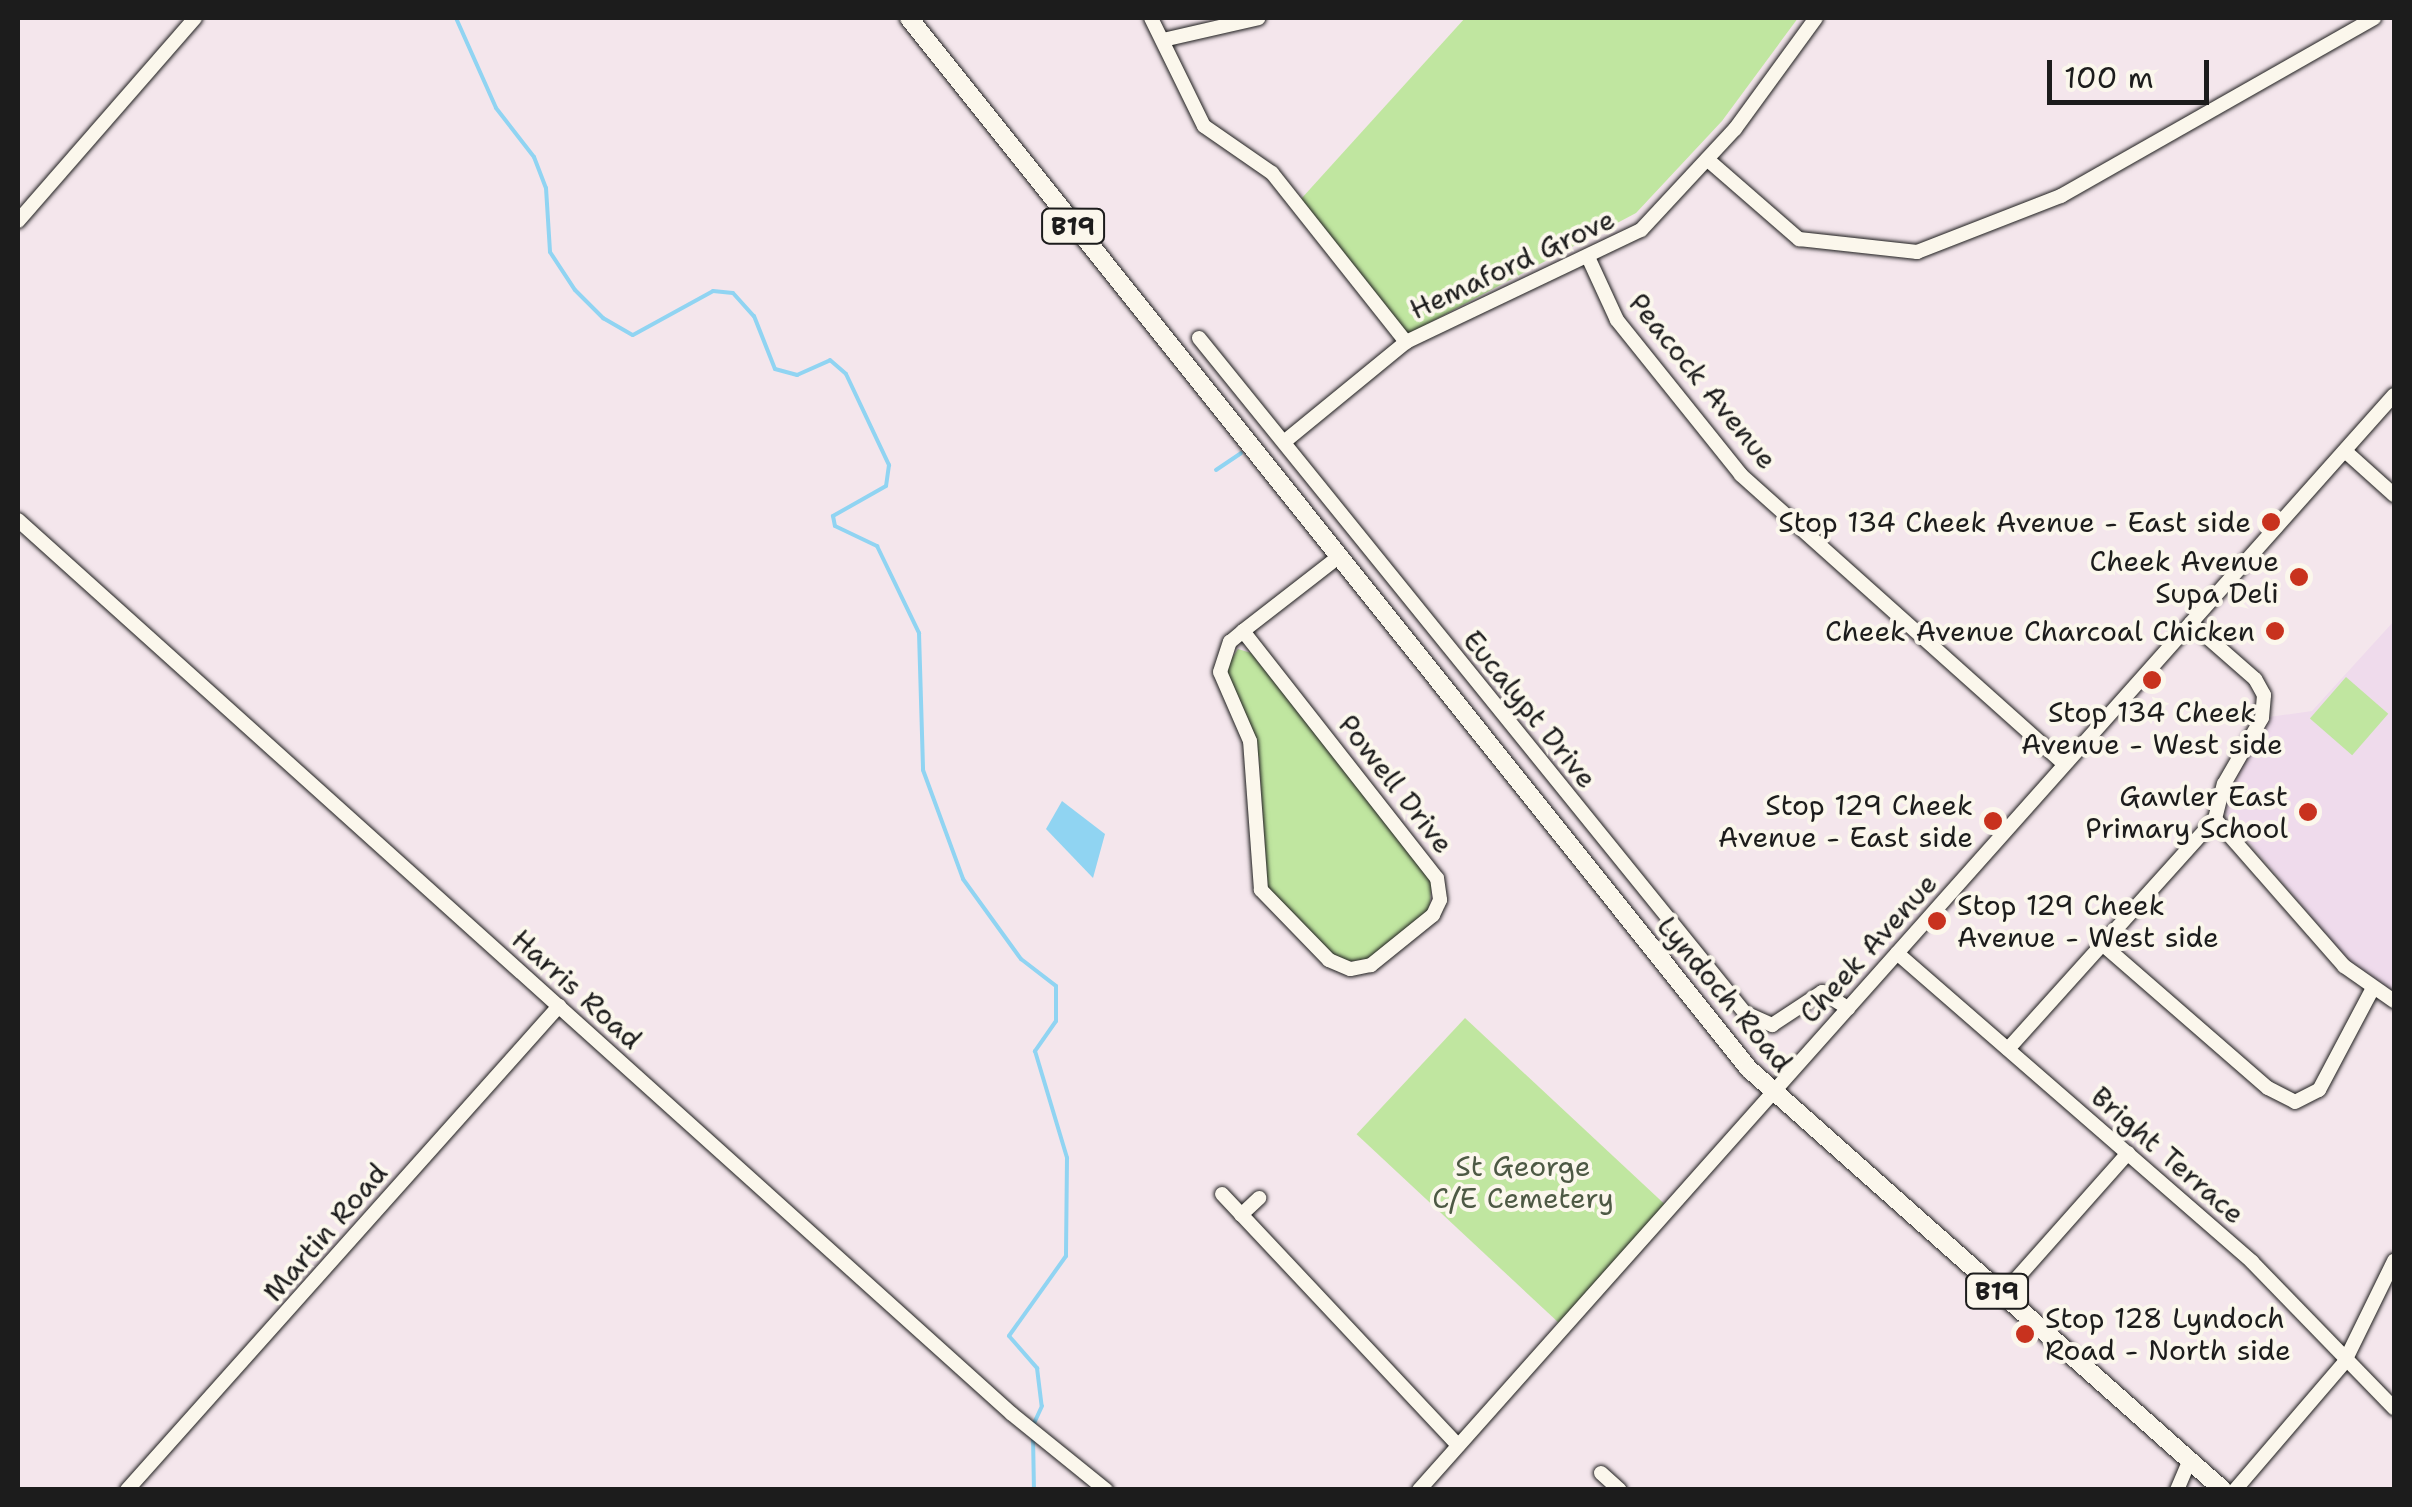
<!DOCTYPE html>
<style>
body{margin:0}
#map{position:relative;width:2412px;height:1507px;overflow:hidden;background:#f4e6ec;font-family:"Shantell Sans",sans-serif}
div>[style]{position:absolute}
.built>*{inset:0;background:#efdbec}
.green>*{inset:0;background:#c0e6a0;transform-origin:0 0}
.water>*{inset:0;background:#90d4f2}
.stream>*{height:4px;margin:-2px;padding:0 2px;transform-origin:2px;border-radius:2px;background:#90d4f2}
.roads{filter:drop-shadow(0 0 2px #1c1c1c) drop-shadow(0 0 2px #1c1c1c)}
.minor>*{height:14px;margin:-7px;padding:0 7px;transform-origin:7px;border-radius:7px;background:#fbf7ec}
.major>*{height:18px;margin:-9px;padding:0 9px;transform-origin:9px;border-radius:9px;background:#fbf7ec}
.dots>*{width:28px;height:28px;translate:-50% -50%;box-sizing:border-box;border:5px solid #fbf7ec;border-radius:50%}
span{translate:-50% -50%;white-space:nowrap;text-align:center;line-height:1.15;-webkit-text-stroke:8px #fbf7ec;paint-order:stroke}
.shield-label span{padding:2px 8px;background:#fbf7ec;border:2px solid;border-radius:8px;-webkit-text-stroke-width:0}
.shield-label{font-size:25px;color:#1c1c1c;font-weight:700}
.street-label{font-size:28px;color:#1c1c1c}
.poi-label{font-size:28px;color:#1c1c1c}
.right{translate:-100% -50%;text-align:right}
.left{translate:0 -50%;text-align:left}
.park-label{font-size:28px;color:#4d5944}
.frame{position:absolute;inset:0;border:20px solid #1c1c1c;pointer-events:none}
.scale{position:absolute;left:2047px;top:60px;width:162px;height:45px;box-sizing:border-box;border:5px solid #1c1c1c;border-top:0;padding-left:12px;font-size:30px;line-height:35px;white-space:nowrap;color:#1c1c1c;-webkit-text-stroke:8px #fbf7ec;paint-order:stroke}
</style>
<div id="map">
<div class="built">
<div style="clip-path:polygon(2394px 621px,2394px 995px,2354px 968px,2220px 807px,2269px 717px,2312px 711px)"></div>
</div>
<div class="green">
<div style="clip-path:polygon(1465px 18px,1798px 18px,1722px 121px,1636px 213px,1408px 334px,1301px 199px)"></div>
<div style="clip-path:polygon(1238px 649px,1251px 653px,1432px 880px,1429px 912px,1373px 958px,1347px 962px,1334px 956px,1268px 890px,1259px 758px,1225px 669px)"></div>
<div style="left:2346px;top:677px;width:56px;height:55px;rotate:41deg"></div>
<div style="left:1465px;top:1018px;width:279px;height:159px;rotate:43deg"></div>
</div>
<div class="water">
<div style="clip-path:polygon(1062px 801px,1105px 834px,1093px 878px,1046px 829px)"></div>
</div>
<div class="stream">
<div style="left:456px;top:18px;width:98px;rotate:66deg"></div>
<div style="left:496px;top:108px;width:62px;rotate:52.2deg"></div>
<div style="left:534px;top:157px;width:33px;rotate:69deg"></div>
<div style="left:546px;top:188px;width:64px;rotate:86.4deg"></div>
<div style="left:550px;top:252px;width:45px;rotate:56.7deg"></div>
<div style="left:575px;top:290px;width:40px;rotate:45deg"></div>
<div style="left:603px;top:318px;width:34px;rotate:30deg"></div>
<div style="left:633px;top:335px;width:91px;rotate:-28.8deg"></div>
<div style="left:713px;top:291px;width:20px;rotate:6deg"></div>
<div style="left:733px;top:293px;width:31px;rotate:48deg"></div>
<div style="left:754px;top:316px;width:57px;rotate:68.4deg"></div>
<div style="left:775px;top:369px;width:23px;rotate:15deg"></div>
<div style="left:797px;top:375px;width:36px;rotate:-24deg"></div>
<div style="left:830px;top:360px;width:21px;rotate:41deg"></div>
<div style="left:846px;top:374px;width:101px;rotate:64.7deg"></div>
<div style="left:889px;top:465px;width:21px;rotate:98deg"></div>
<div style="left:886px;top:486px;width:61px;rotate:150.5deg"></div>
<div style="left:833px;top:516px;width:10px;rotate:79deg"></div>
<div style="left:835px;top:526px;width:47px;rotate:25.5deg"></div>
<div style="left:877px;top:546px;width:97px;rotate:64.2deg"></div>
<div style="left:919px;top:633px;width:137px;rotate:88.3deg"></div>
<div style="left:923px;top:770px;width:116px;rotate:69.8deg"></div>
<div style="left:963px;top:879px;width:99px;rotate:54.1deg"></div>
<div style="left:1021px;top:959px;width:44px;rotate:37.6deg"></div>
<div style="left:1056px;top:986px;width:35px;rotate:90deg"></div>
<div style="left:1056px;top:1021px;width:37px;rotate:125deg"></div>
<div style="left:1035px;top:1051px;width:112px;rotate:73.3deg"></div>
<div style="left:1067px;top:1158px;width:98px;rotate:90.6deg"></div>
<div style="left:1066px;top:1256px;width:98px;rotate:125.5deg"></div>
<div style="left:1009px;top:1336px;width:43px;rotate:48.8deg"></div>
<div style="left:1037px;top:1368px;width:38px;rotate:83deg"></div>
<div style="left:1042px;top:1406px;width:21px;rotate:115deg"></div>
<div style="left:1216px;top:470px;width:30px;rotate:-34deg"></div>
<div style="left:1033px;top:1435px;width:55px;rotate:89deg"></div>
</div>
<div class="roads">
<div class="minor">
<div style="left:1151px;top:18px;width:120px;rotate:63.9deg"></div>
<div style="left:1204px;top:126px;width:83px;rotate:34.7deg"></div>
<div style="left:1272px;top:173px;width:216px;rotate:51.6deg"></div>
<div style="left:1163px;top:40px;width:98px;rotate:-12.9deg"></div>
<div style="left:1708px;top:160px;width:121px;rotate:41deg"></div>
<div style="left:1799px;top:239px;width:119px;rotate:6.3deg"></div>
<div style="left:1917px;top:252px;width:155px;rotate:-21.3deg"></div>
<div style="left:2061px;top:196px;width:360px;rotate:-29.6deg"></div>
<div style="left:18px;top:221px;width:269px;rotate:-48.9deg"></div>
<div style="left:1588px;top:257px;width:69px;rotate:65.3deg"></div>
<div style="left:1617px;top:320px;width:198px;rotate:51.3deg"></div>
<div style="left:1741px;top:475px;width:433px;rotate:41.8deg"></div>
<div style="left:1199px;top:338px;width:868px;rotate:51.03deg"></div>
<div style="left:1745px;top:1013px;width:30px;rotate:24deg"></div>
<div style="left:1772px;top:1025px;width:60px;rotate:-33.4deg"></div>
<div style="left:1822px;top:992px;width:31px;rotate:32deg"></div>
<div style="left:1284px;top:442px;width:158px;rotate:-39.3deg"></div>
<div style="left:1406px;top:342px;width:260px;rotate:-25.5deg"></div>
<div style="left:1641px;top:230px;width:138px;rotate:-47.1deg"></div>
<div style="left:1735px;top:129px;width:137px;rotate:-53.9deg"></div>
<div style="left:2345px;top:451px;width:66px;rotate:41.9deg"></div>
<div style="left:18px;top:520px;width:1337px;rotate:41.97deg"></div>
<div style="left:1012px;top:1414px;width:121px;rotate:39deg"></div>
<div style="left:1243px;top:631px;width:314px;rotate:51.9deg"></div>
<div style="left:1437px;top:878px;width:22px;rotate:82deg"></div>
<div style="left:1440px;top:900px;width:17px;rotate:115deg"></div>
<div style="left:1433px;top:915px;width:80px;rotate:141.1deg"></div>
<div style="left:1371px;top:965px;width:21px;rotate:169deg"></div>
<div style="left:1350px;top:969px;width:23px;rotate:-157deg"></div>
<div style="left:1329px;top:960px;width:98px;rotate:-134.2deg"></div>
<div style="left:1261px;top:890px;width:149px;rotate:-94.2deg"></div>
<div style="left:1250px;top:741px;width:75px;rotate:-113.5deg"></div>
<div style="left:1220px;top:672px;width:32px;rotate:-72deg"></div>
<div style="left:1230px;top:642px;width:17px;rotate:-40deg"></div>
<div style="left:1243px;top:631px;width:119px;rotate:-37.8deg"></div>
<div style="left:2215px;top:819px;width:196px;rotate:48.7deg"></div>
<div style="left:2344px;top:966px;width:61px;rotate:35deg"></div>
<div style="left:2101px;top:943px;width:221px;rotate:41deg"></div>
<div style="left:2268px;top:1088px;width:30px;rotate:27deg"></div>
<div style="left:2295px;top:1102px;width:27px;rotate:-27deg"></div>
<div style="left:2319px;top:1090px;width:113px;rotate:-62.1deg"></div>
<div style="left:1897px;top:953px;width:471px;rotate:41deg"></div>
<div style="left:2252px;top:1262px;width:204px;rotate:45.8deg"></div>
<div style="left:2008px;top:1049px;width:309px;rotate:-48deg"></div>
<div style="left:2215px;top:819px;width:36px;rotate:-76deg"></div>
<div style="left:2224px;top:784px;width:76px;rotate:-60.1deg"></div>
<div style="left:2262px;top:718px;width:23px;rotate:-85deg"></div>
<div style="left:2264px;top:695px;width:18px;rotate:-119deg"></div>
<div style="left:2255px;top:679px;width:85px;rotate:-138.8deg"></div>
<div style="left:1222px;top:1194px;width:345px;rotate:46.8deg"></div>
<div style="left:1241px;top:1215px;width:25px;rotate:-43deg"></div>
<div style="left:2002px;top:1295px;width:190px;rotate:-48.4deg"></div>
<div style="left:1601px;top:1473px;width:25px;rotate:42deg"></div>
<div style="left:127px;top:1490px;width:649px;rotate:-48.25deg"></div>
<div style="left:1419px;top:1490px;width:1466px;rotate:-48.32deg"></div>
<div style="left:2177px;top:1490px;width:33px;rotate:-67deg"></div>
<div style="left:2235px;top:1490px;width:167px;rotate:-49.4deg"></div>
<div style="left:2344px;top:1363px;width:114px;rotate:-63.9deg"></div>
</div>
<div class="major">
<div style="left:909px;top:18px;width:1345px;rotate:51.37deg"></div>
<div style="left:1749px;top:1069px;width:634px;rotate:41.61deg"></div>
</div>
</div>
<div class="dots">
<div style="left:2271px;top:522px;background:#c8321e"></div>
<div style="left:2299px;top:577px;background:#c8321e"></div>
<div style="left:2275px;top:631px;background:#c8321e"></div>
<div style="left:2152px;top:680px;background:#c8321e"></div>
<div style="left:2308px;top:812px;background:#c8321e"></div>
<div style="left:1993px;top:821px;background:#c8321e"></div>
<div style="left:1937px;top:921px;background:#c8321e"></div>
<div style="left:2025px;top:1334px;background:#c8321e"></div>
</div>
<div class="shield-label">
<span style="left:1073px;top:226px">B19</span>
<span style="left:1997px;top:1291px">B19</span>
</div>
<div class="street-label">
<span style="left:1512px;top:264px;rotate:-25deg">Hemaford Grove</span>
<span style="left:1703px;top:381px;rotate:51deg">Peacock Avenue</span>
<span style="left:1530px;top:709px;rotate:51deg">Eucalypt Drive</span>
<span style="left:1396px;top:784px;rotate:52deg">Powell Drive</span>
<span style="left:1868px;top:948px;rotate:-48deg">Cheek Avenue</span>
<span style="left:577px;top:989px;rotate:42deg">Harris Road</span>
<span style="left:1725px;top:994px;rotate:50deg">Lyndoch Road</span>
<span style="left:2168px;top:1155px;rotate:41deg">Bright Terrace</span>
<span style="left:325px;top:1232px;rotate:-49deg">Martin Road</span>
</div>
<div class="poi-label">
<span class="right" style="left:2251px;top:522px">Stop 134 Cheek Avenue - East side</span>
<span class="right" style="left:2279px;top:577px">Cheek Avenue<br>Supa Deli</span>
<span class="right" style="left:2255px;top:631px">Cheek Avenue Charcoal Chicken</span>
<span style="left:2152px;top:728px">Stop 134 Cheek<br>Avenue - West side</span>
<span class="right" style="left:2288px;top:812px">Gawler East<br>Primary School</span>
<span class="right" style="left:1973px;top:821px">Stop 129 Cheek<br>Avenue - East side</span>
<span class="left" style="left:1957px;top:921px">Stop 129 Cheek<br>Avenue - West side</span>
<span class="left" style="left:2045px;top:1334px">Stop 128 Lyndoch<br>Road - North side</span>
</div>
<div class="park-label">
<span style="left:1523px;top:1182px">St George<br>C/E Cemetery</span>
</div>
<div class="frame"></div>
<div class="scale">100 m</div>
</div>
